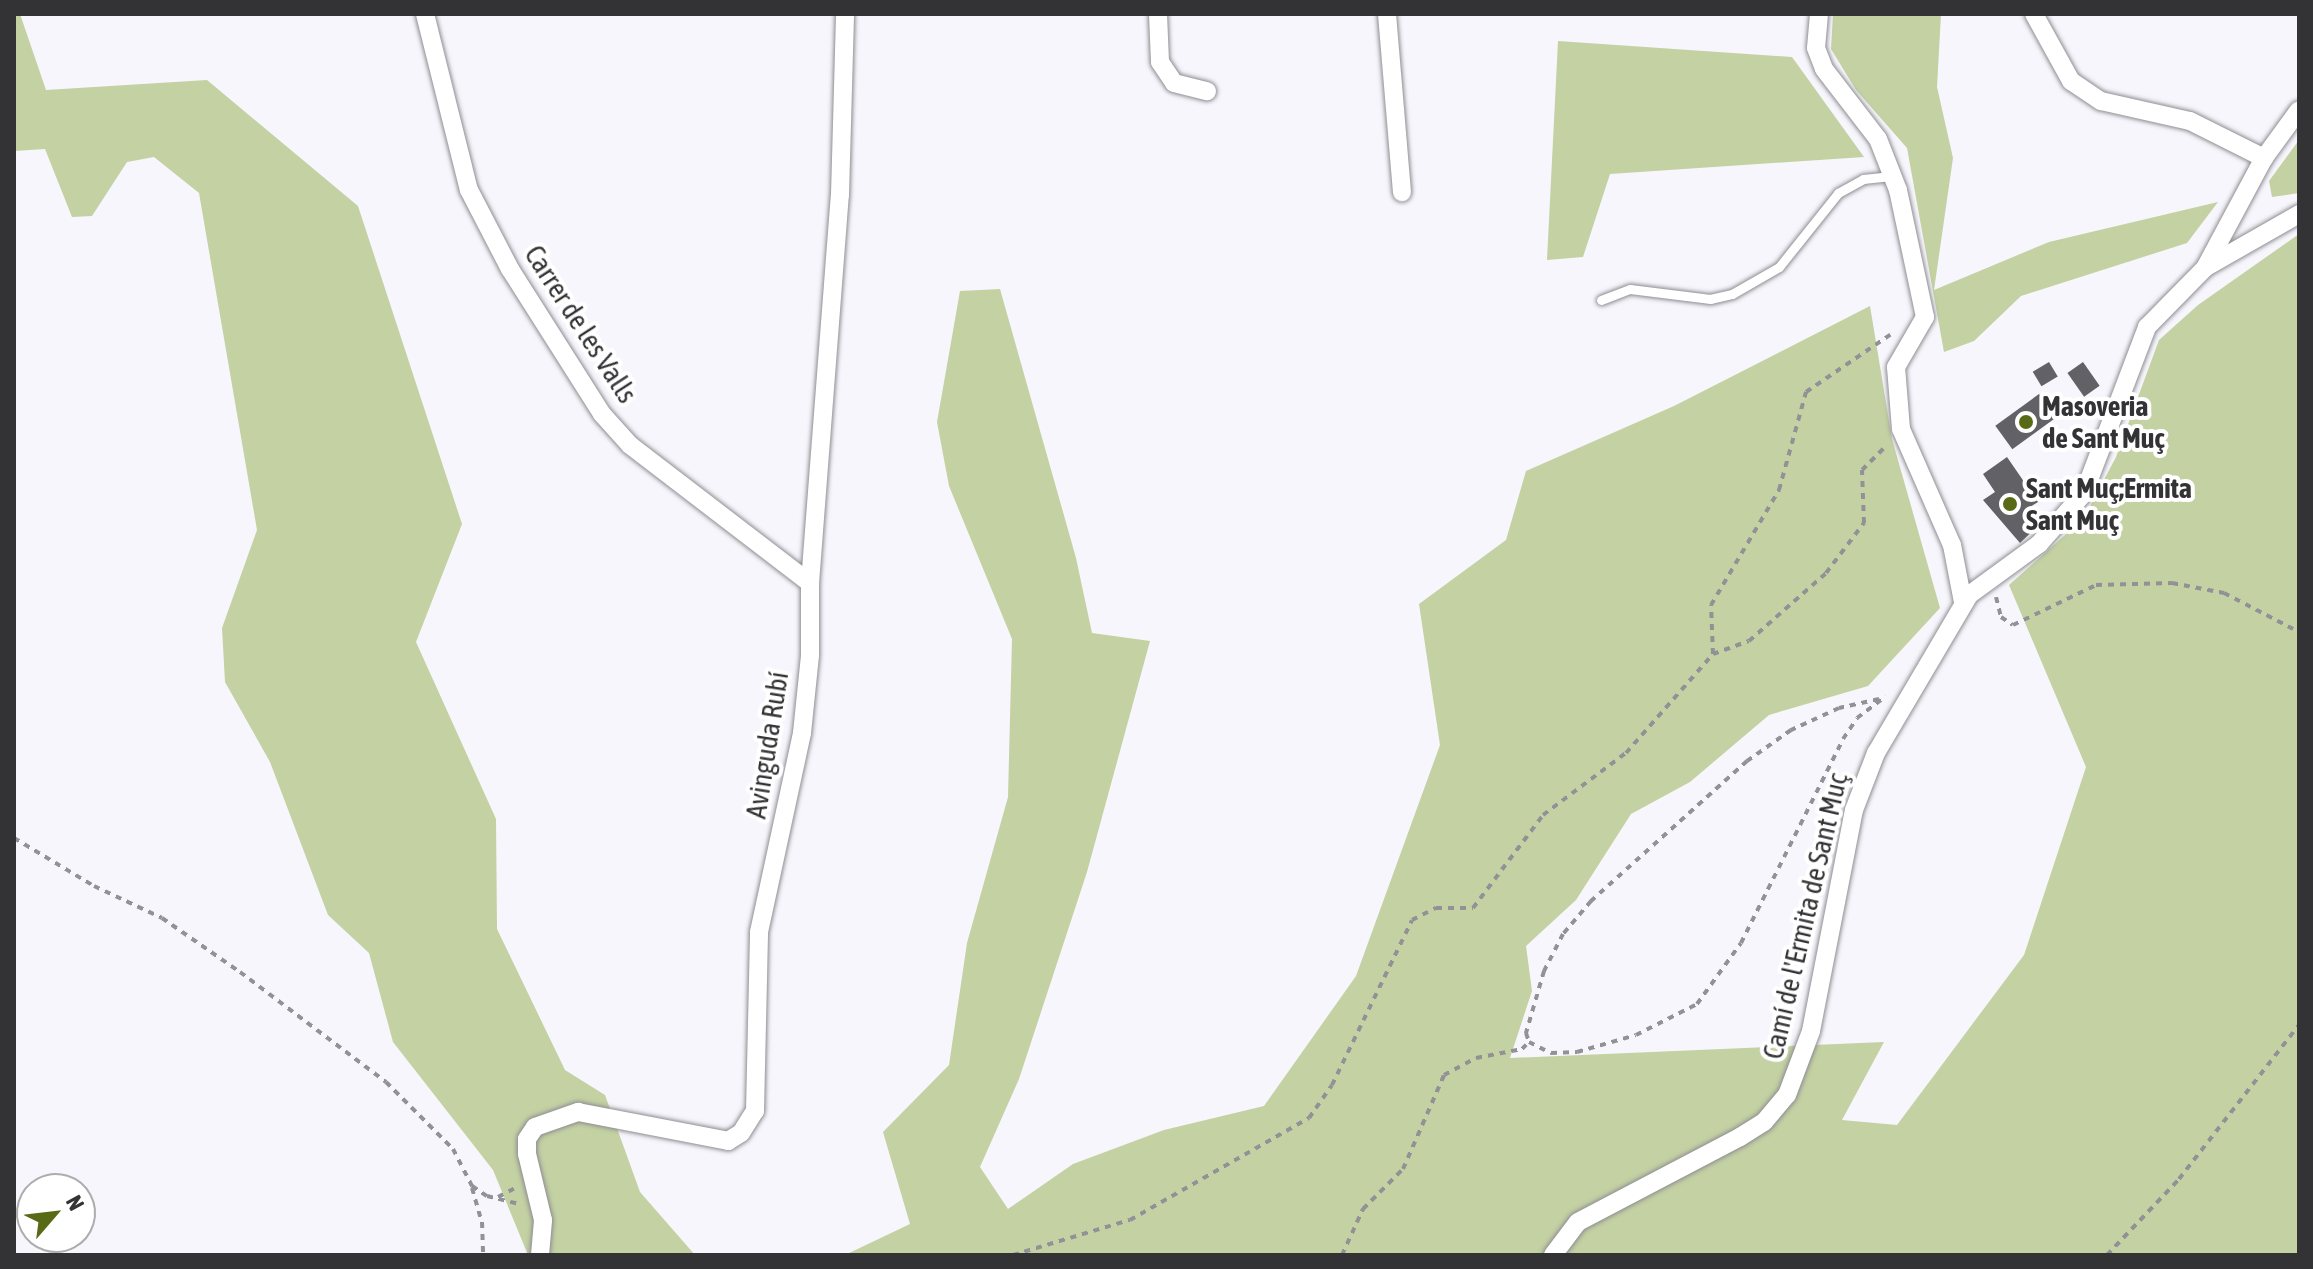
<!DOCTYPE html>
<meta charset="utf-8">
<style>
body{margin:0}
#map{position:relative;width:2313px;height:1269px;overflow:hidden;background:#f7f6fc;font-family:"Asap Condensed",sans-serif}
div>[style]{position:absolute}
.green>*{inset:0;background:#c3d1a3}
.building>*{inset:0;background:#616166;transform-origin:0 0}
.path>*{height:4px;margin-top:-2px;transform-origin:0;background:repeating-linear-gradient(90deg,#929296 0 6px,transparent 0 12px)}
.roads{filter:drop-shadow(0 0 2px #8e8d92) drop-shadow(0 0 2px #8e8d92)}
.lane>*{height:9px;margin:-4.5px;padding:0 4.5px;transform-origin:4.5px;border-radius:4.5px;background:#fff}
.street>*{height:18px;margin:-9px;padding:0 9px;transform-origin:9px;border-radius:9px;background:#fff}
.dots>*{width:22px;height:22px;translate:-50% -50%;box-sizing:border-box;border:4px solid #fff;border-radius:50%}
span{translate:-50% -50%;white-space:nowrap;text-align:center;line-height:1.15;-webkit-text-stroke:8px #fff;paint-order:stroke}
.street-label{font-size:28px;color:#333335}
.poi-label{font-size:28px;color:#333335;font-weight:700}
.left{translate:0 -50%;text-align:left}
.frame{position:absolute;inset:0;border:16px solid #333335;pointer-events:none}
.north{position:absolute;left:16px;top:1173px;width:80px;height:80px;box-sizing:border-box;background:#fff;border:2px solid #adadae;border-radius:50%;rotate:62deg;font-size:22px;font-weight:700;line-height:32px;text-align:center;color:#333335}
.north::after{content:'';display:block;margin:auto;width:28px;height:36px;background:#586a16;clip-path:polygon(50% 0,100% 100%,50% 72%,0 100%)}
</style>
<div id="map">
<div class="green">
<div style="clip-path:polygon(14px 14px,20px 14px,46px 90px,207px 80px,358px 206px,462px 524px,416px 642px,496px 819px,497px 929px,565px 1070px,605px 1095px,640px 1192px,695px 1255px,528px 1255px,493px 1170px,393px 1042px,369px 953px,328px 915px,270px 762px,225px 682px,222px 628px,257px 530px,199px 193px,154px 157px,127px 162px,92px 216px,72px 217px,45px 149px,14px 151px)"></div>
<div style="clip-path:polygon(1833px 14px,1941px 14px,1937px 87px,1953px 158px,1934px 290px,2049px 242px,2218px 202px,2187px 243px,2021px 296px,1974px 341px,1944px 352px,1907px 148px,1856px 90px,1831px 49px)"></div>
<div style="clip-path:polygon(1558px 41px,1792px 57px,1864px 157px,1610px 174px,1583px 257px,1547px 260px)"></div>
<div style="clip-path:polygon(2299px 140px,2299px 193px,2272px 197px,2269px 181px)"></div>
<div style="clip-path:polygon(2299px 234px,2299px 1255px,845px 1255px,910px 1224px,883px 1132px,949px 1065px,967px 943px,1008px 797px,1012px 639px,949px 486px,937px 422px,960px 291px,1000px 289px,1076px 558px,1092px 633px,1150px 641px,1087px 872px,1019px 1079px,980px 1167px,1008px 1209px,1073px 1164px,1164px 1130px,1264px 1106px,1356px 976px,1440px 745px,1419px 604px,1506px 540px,1526px 471px,1674px 406px,1870px 306px,1892px 439px,1940px 608px,1868px 686px,1769px 715px,1690px 782px,1631px 814px,1576px 900px,1526px 946px,1532px 991px,1510px 1058px,1884px 1042px,1842px 1120px,1897px 1125px,2024px 955px,2086px 767px,2009px 585px,2084px 518px,2116px 457px,2159px 340px,2198px 305px)"></div>
</div>
<div class="building">
<div style="left:2049px;top:362px;width:17px;height:19px;rotate:59deg"></div>
<div style="left:2083px;top:362px;width:29px;height:19px;rotate:55deg"></div>
<div style="left:2039px;top:394px;width:29px;height:54px;rotate:54deg"></div>
<div style="clip-path:polygon(2007px 457px,2038px 502px,2030px 507px,2041px 523px,2020px 543px,1983px 500px,1995px 492px,1983px 474px)"></div>
</div>
<div class="path">
<div style="left:1996px;top:597px;width:21px;rotate:76deg"></div>
<div style="left:2001px;top:617px;width:14px;rotate:34deg"></div>
<div style="left:2013px;top:625px;width:92px;rotate:-25.7deg"></div>
<div style="left:2096px;top:585px;width:76px;rotate:-1.5deg"></div>
<div style="left:2172px;top:583px;width:53px;rotate:10.9deg"></div>
<div style="left:2224px;top:593px;width:85px;rotate:27.5deg"></div>
<div style="left:1713px;top:654px;width:38px;rotate:-20deg"></div>
<div style="left:1749px;top:641px;width:103px;rotate:-41.4deg"></div>
<div style="left:1826px;top:573px;width:63px;rotate:-52.8deg"></div>
<div style="left:1864px;top:523px;width:53px;rotate:-92.2deg"></div>
<div style="left:1862px;top:470px;width:35px;rotate:-45deg"></div>
<div style="left:1879px;top:699px;width:41px;rotate:167.3deg"></div>
<div style="left:1839px;top:708px;width:53px;rotate:155.4deg"></div>
<div style="left:1791px;top:730px;width:54px;rotate:144.8deg"></div>
<div style="left:1747px;top:761px;width:210px;rotate:138.1deg"></div>
<div style="left:1591px;top:901px;width:43px;rotate:130.3deg"></div>
<div style="left:1563px;top:934px;width:42px;rotate:117.2deg"></div>
<div style="left:1544px;top:971px;width:65px;rotate:106.2deg"></div>
<div style="left:1526px;top:1033px;width:9px;rotate:72deg"></div>
<div style="left:1529px;top:1042px;width:25px;rotate:27deg"></div>
<div style="left:1551px;top:1053px;width:26px;rotate:-2deg"></div>
<div style="left:1577px;top:1052px;width:61px;rotate:-16.1deg"></div>
<div style="left:1636px;top:1035px;width:68px;rotate:-26.9deg"></div>
<div style="left:1697px;top:1004px;width:75px;rotate:-54.2deg"></div>
<div style="left:1741px;top:943px;width:228px;rotate:-63.4deg"></div>
<div style="left:1843px;top:739px;width:25px;rotate:-56deg"></div>
<div style="left:1857px;top:718px;width:36px;rotate:-37deg"></div>
<div style="left:14px;top:838px;width:93px;rotate:31deg"></div>
<div style="left:94px;top:886px;width:75px;rotate:25.2deg"></div>
<div style="left:162px;top:918px;width:95px;rotate:34.7deg"></div>
<div style="left:240px;top:972px;width:183px;rotate:37deg"></div>
<div style="left:386px;top:1082px;width:95px;rotate:45deg"></div>
<div style="left:453px;top:1149px;width:42px;rotate:62.8deg"></div>
<div style="left:472px;top:1186px;width:18px;rotate:34deg"></div>
<div style="left:487px;top:1196px;width:32px;rotate:14deg"></div>
<div style="left:472px;top:1188px;width:35px;rotate:74deg"></div>
<div style="left:482px;top:1222px;width:33px;rotate:88deg"></div>
<div style="left:498px;top:1197px;width:21px;rotate:-28deg"></div>
<div style="left:1013px;top:1255px;width:122px;rotate:-16.7deg"></div>
<div style="left:1130px;top:1220px;width:206px;rotate:-29.7deg"></div>
<div style="left:1309px;top:1118px;width:40px;rotate:-55.1deg"></div>
<div style="left:1332px;top:1085px;width:183px;rotate:-64.1deg"></div>
<div style="left:1412px;top:920px;width:27px;rotate:-27deg"></div>
<div style="left:1436px;top:908px;width:37px"></div>
<div style="left:1473px;top:908px;width:116px;rotate:-53deg"></div>
<div style="left:1543px;top:815px;width:104px;rotate:-36.8deg"></div>
<div style="left:1626px;top:753px;width:132px;rotate:-48.7deg"></div>
<div style="left:1713px;top:654px;width:49px;rotate:-92.3deg"></div>
<div style="left:1711px;top:605px;width:134px;rotate:-59.4deg"></div>
<div style="left:1779px;top:490px;width:102px;rotate:-74.6deg"></div>
<div style="left:1806px;top:392px;width:102px;rotate:-34.2deg"></div>
<div style="left:1342px;top:1255px;width:51px;rotate:-65.5deg"></div>
<div style="left:1363px;top:1209px;width:57px;rotate:-45deg"></div>
<div style="left:1403px;top:1169px;width:103px;rotate:-66.4deg"></div>
<div style="left:1444px;top:1075px;width:36px;rotate:-28deg"></div>
<div style="left:1476px;top:1058px;width:47px;rotate:-11.1deg"></div>
<div style="left:1522px;top:1049px;width:10px;rotate:-45deg"></div>
<div style="left:2107px;top:1255px;width:105px;rotate:-46.5deg"></div>
<div style="left:2179px;top:1179px;width:195px;rotate:-52.1deg"></div>
</div>
<div class="roads">
<div class="lane">
<div style="left:1601px;top:300px;width:31px;rotate:-21deg"></div>
<div style="left:1630px;top:289px;width:81px;rotate:7.1deg"></div>
<div style="left:1710px;top:299px;width:23px;rotate:-13deg"></div>
<div style="left:1732px;top:294px;width:54px;rotate:-29.9deg"></div>
<div style="left:1779px;top:267px;width:95px;rotate:-51.4deg"></div>
<div style="left:1838px;top:193px;width:29px;rotate:-29deg"></div>
<div style="left:1863px;top:179px;width:31px;rotate:-6deg"></div>
</div>
<div class="street">
<div style="left:425px;top:14px;width:181px;rotate:76deg"></div>
<div style="left:469px;top:190px;width:89px;rotate:62.6deg"></div>
<div style="left:510px;top:269px;width:172px;rotate:57.6deg"></div>
<div style="left:602px;top:414px;width:42px;rotate:47.9deg"></div>
<div style="left:630px;top:445px;width:227px;rotate:37.5deg"></div>
<div style="left:1158px;top:14px;width:48px;rotate:87.6deg"></div>
<div style="left:1160px;top:62px;width:25px;rotate:56deg"></div>
<div style="left:1174px;top:83px;width:34px;rotate:14deg"></div>
<div style="left:1387px;top:14px;width:179px;rotate:85.2deg"></div>
<div style="left:1819px;top:14px;width:34px;rotate:95deg"></div>
<div style="left:1816px;top:48px;width:22px;rotate:69deg"></div>
<div style="left:1824px;top:69px;width:88px;rotate:52.4deg"></div>
<div style="left:1878px;top:139px;width:55px;rotate:68.6deg"></div>
<div style="left:1898px;top:190px;width:130px;rotate:78deg"></div>
<div style="left:1925px;top:317px;width:58px;rotate:120.1deg"></div>
<div style="left:1896px;top:367px;width:62px;rotate:85.4deg"></div>
<div style="left:1901px;top:429px;width:127px;rotate:66.3deg"></div>
<div style="left:1952px;top:545px;width:58px;rotate:79.1deg"></div>
<div style="left:2034px;top:14px;width:77px;rotate:61.1deg"></div>
<div style="left:2071px;top:81px;width:36px;rotate:34deg"></div>
<div style="left:2101px;top:101px;width:91px;rotate:12.7deg"></div>
<div style="left:2190px;top:121px;width:83px;rotate:26.6deg"></div>
<div style="left:2208px;top:266px;width:105px;rotate:-29.7deg"></div>
<div style="left:540px;top:1255px;width:35px;rotate:-85deg"></div>
<div style="left:543px;top:1220px;width:68px;rotate:-103.6deg"></div>
<div style="left:527px;top:1154px;width:15px;rotate:-90deg"></div>
<div style="left:527px;top:1139px;width:14px;rotate:-56deg"></div>
<div style="left:535px;top:1127px;width:46px;rotate:-19.2deg"></div>
<div style="left:578px;top:1112px;width:153px;rotate:10.9deg"></div>
<div style="left:728px;top:1141px;width:15px;rotate:-32deg"></div>
<div style="left:741px;top:1133px;width:26px;rotate:-58deg"></div>
<div style="left:755px;top:1111px;width:179px;rotate:-88.7deg"></div>
<div style="left:759px;top:932px;width:204px;rotate:-77.8deg"></div>
<div style="left:802px;top:733px;width:78px;rotate:-84.1deg"></div>
<div style="left:810px;top:655px;width:72px;rotate:-90deg"></div>
<div style="left:810px;top:583px;width:389px;rotate:-85.6deg"></div>
<div style="left:840px;top:195px;width:181px;rotate:-88.4deg"></div>
<div style="left:1553px;top:1255px;width:41px;rotate:-52.9deg"></div>
<div style="left:1578px;top:1222px;width:183px;rotate:-27.7deg"></div>
<div style="left:1740px;top:1137px;width:28px;rotate:-32deg"></div>
<div style="left:1764px;top:1122px;width:35px;rotate:-50deg"></div>
<div style="left:1787px;top:1095px;width:68px;rotate:-69.4deg"></div>
<div style="left:1811px;top:1031px;width:225px;rotate:-79deg"></div>
<div style="left:1854px;top:810px;width:61px;rotate:-68.9deg"></div>
<div style="left:1876px;top:753px;width:183px;rotate:-59.5deg"></div>
<div style="left:1969px;top:595px;width:87px;rotate:-36.1deg"></div>
<div style="left:2039px;top:544px;width:68px;rotate:-48.6deg"></div>
<div style="left:2084px;top:493px;width:178px;rotate:-69.2deg"></div>
<div style="left:2147px;top:327px;width:83px;rotate:-45.5deg"></div>
<div style="left:2205px;top:268px;width:125px;rotate:-61.8deg"></div>
<div style="left:2264px;top:158px;width:59px;rotate:-53.9deg"></div>
</div>
</div>
<div class="dots">
<div style="left:2026px;top:422px;background:#586a16"></div>
<div style="left:2010px;top:504px;background:#586a16"></div>
</div>
<div class="street-label">
<span style="left:581px;top:324px;rotate:57deg">Carrer de les Valls</span>
<span style="left:767px;top:745px;rotate:-81deg">Avinguda Rubí</span>
<span style="left:1805px;top:916px;rotate:-77deg">Camí de l'Ermita de Sant Muç</span>
</div>
<div class="poi-label">
<span class="left" style="left:2042px;top:422px">Masoveria<br>de Sant Muç</span>
<span class="left" style="left:2026px;top:504px">Sant Muç;Ermita<br>Sant Muç</span>
</div>
<div class="frame"></div>
<div class="north">N</div>
</div>
